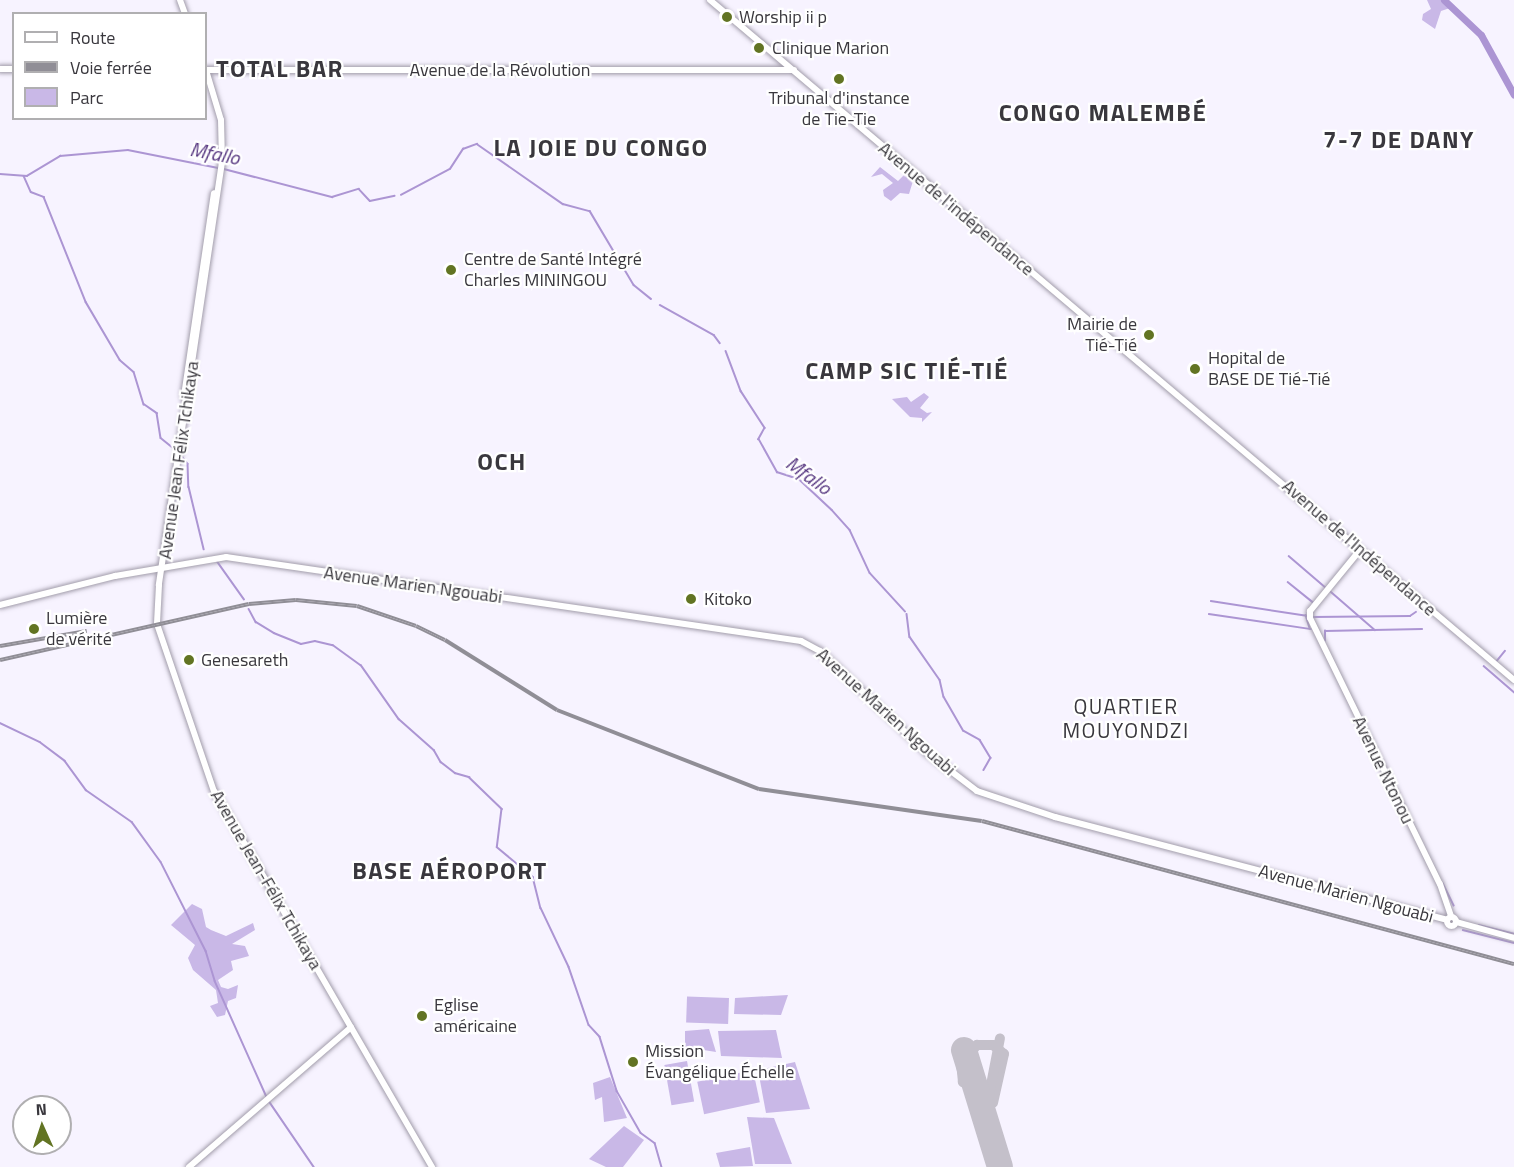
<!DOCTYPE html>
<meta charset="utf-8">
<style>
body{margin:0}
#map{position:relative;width:1514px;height:1167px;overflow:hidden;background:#f7f3ff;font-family:"Titillium Web",sans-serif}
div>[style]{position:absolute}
.green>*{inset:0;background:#c9b8e7;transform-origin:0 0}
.stream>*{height:1.5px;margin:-0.75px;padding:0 0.75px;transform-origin:0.75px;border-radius:0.75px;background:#ac95d3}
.river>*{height:7px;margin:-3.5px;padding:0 3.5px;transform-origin:3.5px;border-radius:3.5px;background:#ac95d3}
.taxiway>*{height:10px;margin:-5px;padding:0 5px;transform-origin:5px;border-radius:5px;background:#c4c0ca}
.runway>*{height:26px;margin:-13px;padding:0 13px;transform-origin:13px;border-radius:13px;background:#c4c0ca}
.roads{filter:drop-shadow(0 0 2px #a29dab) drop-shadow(0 0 2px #a29dab)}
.tertiary>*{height:6px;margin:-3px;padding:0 3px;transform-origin:3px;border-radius:3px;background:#fff}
.tertiary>.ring{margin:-3px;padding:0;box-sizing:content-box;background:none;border:6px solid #fff;border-radius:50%}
.rail>*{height:4px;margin-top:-2px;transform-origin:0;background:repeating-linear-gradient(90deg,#fff 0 4.5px,#908e96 0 9px);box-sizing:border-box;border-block:2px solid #908e96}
.dots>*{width:16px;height:16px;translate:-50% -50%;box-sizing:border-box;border:3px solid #fff;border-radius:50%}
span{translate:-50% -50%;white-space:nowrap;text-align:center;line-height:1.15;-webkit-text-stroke:4.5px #fff;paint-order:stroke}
.poi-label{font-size:18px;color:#39373d}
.left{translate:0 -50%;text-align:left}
.right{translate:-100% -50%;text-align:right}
.street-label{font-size:18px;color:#39373d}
.water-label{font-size:20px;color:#563680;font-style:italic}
.quarter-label{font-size:21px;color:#39373d;letter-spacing:1.5px}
.district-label{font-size:24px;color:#39373d;font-weight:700;letter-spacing:1.5px}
.legend{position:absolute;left:12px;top:12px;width:195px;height:108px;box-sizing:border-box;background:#fff;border:2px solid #b0afb1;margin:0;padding:8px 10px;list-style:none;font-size:18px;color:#39373d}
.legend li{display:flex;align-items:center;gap:12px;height:30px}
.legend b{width:30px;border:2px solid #b0afb1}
.north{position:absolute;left:12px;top:1095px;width:60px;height:60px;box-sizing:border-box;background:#fff;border:2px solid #b0afb1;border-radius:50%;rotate:357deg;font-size:16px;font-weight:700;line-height:24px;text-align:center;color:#39373d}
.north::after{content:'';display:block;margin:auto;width:21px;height:27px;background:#627423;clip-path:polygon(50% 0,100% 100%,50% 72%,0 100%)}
</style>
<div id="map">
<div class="green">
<div style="clip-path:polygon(1427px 0,1442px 0,1453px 7px,1441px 11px,1435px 29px,1422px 20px,1423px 14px,1431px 9px)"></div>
<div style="clip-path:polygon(880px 167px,898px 181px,905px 174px,913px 181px,909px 194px,900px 193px,891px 201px,884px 196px,883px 190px,893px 183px,882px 174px,871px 177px)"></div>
<div style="clip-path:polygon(924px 393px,929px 397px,920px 408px,927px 413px,932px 412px,922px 422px,922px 418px,910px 417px,892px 399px,907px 397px,911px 402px)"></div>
<div style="clip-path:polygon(192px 904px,202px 909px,206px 927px,211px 930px,226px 936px,253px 923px,255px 930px,232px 944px,245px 946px,249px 956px,231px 961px,233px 970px,218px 980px,221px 987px,228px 989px,238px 985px,236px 998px,228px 1001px,225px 1015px,217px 1017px,210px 1006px,218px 1003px,216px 990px,193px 970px,188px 958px,195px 945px,171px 925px)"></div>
<div style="clip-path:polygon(788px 995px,781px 1015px,734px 1014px,735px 998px)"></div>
<div style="left:729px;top:998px;width:26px;height:42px;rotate:92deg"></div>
<div style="clip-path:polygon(709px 1029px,716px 1052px,685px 1047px,685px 1031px)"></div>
<div style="clip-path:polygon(776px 1030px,782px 1058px,721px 1056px,718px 1031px)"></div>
<div style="left:687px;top:1061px;width:41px;height:23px;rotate:80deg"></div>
<div style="clip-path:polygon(795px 1062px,810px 1109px,766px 1113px,758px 1070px)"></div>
<div style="left:753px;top:1070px;width:33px;height:57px;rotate:78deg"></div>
<div style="clip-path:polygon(610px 1077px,627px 1118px,604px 1122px,602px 1097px,595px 1100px,593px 1083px)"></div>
<div style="clip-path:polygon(747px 1117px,774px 1118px,792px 1164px,755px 1164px)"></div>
<div style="clip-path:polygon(624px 1126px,644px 1140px,623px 1167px,606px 1167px,589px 1159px)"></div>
<div style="clip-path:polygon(750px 1147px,753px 1166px,720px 1167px,716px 1153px)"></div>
</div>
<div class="stream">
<div style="left:224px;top:169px;width:112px;rotate:14.5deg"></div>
<div style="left:332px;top:197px;width:28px;rotate:-17deg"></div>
<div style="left:359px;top:189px;width:16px;rotate:47deg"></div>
<div style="left:370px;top:201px;width:25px;rotate:-12deg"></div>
<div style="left:0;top:174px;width:27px;rotate:4deg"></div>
<div style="left:27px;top:176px;width:39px;rotate:-31deg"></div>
<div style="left:60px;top:156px;width:68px;rotate:-5deg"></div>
<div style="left:128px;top:150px;width:93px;rotate:11.2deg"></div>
<div style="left:24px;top:176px;width:17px;rotate:66deg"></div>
<div style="left:31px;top:192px;width:14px;rotate:21deg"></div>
<div style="left:44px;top:197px;width:113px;rotate:68.2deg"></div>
<div style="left:86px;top:302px;width:67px;rotate:59.6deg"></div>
<div style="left:120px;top:360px;width:18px;rotate:41deg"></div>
<div style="left:134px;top:372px;width:34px;rotate:73deg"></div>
<div style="left:144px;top:404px;width:16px;rotate:35deg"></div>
<div style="left:157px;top:413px;width:25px;rotate:81deg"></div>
<div style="left:161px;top:438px;width:19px;rotate:39deg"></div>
<div style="left:401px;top:195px;width:55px;rotate:-28deg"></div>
<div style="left:450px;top:169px;width:24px;rotate:-57deg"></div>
<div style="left:463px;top:149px;width:15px;rotate:-20deg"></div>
<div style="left:477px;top:144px;width:105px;rotate:34.9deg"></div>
<div style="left:563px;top:204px;width:28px;rotate:15deg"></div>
<div style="left:590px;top:211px;width:86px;rotate:59.3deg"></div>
<div style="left:634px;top:285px;width:22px;rotate:39deg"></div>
<div style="left:660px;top:305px;width:62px;rotate:29.1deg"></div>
<div style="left:714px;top:335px;width:10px;rotate:53deg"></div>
<div style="left:726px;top:351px;width:43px;rotate:69.4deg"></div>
<div style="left:741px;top:391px;width:44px;rotate:57deg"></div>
<div style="left:765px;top:428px;width:13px;rotate:119deg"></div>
<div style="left:759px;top:439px;width:38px;rotate:61deg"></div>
<div style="left:777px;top:472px;width:23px;rotate:18deg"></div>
<div style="left:799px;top:479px;width:45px;rotate:43.2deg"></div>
<div style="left:832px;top:510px;width:27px;rotate:48deg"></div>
<div style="left:850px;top:530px;width:47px;rotate:65.1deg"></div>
<div style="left:870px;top:573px;width:52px;rotate:47.4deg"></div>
<div style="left:181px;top:455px;width:11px;rotate:52deg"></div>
<div style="left:188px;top:464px;width:23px;rotate:88deg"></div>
<div style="left:189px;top:487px;width:64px;rotate:76.4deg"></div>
<div style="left:1289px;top:556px;width:48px;rotate:40.7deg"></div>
<div style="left:217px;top:561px;width:47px;rotate:54.6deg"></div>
<div style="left:1288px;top:582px;width:32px;rotate:39deg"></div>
<div style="left:1329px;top:590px;width:61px;rotate:41deg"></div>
<div style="left:1211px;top:601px;width:98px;rotate:8.8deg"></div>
<div style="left:249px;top:609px;width:15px;rotate:62deg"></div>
<div style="left:256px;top:622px;width:21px;rotate:31deg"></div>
<div style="left:274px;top:633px;width:29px;rotate:22deg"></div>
<div style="left:301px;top:644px;width:14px;rotate:-12deg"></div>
<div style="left:315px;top:641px;width:18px;rotate:13deg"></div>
<div style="left:333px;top:645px;width:34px;rotate:36deg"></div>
<div style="left:361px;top:665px;width:66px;rotate:54.9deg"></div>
<div style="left:399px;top:719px;width:47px;rotate:41.5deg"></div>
<div style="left:434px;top:750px;width:14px;rotate:60deg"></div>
<div style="left:441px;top:762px;width:18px;rotate:38deg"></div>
<div style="left:455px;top:773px;width:15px;rotate:16deg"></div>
<div style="left:469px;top:777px;width:46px;rotate:44.1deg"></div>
<div style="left:502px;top:809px;width:38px;rotate:97deg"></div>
<div style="left:497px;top:847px;width:47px;rotate:39.8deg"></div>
<div style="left:533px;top:877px;width:32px;rotate:76deg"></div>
<div style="left:541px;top:908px;width:65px;rotate:64.6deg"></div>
<div style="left:569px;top:967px;width:61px;rotate:71deg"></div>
<div style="left:589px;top:1025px;width:16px;rotate:47deg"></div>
<div style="left:600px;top:1037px;width:57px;rotate:72.5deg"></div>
<div style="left:617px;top:1091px;width:48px;rotate:60.3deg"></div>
<div style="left:641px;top:1133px;width:17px;rotate:36deg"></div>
<div style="left:655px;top:1143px;width:25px;rotate:74deg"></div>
<div style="left:907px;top:614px;width:23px;rotate:83deg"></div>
<div style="left:910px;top:637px;width:52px;rotate:55.1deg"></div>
<div style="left:940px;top:680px;width:17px;rotate:77deg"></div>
<div style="left:944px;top:697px;width:39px;rotate:60deg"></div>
<div style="left:964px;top:731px;width:18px;rotate:29deg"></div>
<div style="left:980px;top:740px;width:21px;rotate:59deg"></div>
<div style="left:991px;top:758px;width:14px;rotate:120deg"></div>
<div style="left:1209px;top:614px;width:103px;rotate:8.4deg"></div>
<div style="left:1306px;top:615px;width:14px;rotate:73deg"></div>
<div style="left:1313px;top:617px;width:97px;rotate:-0.6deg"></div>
<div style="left:1410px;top:616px;width:7px;rotate:-34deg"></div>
<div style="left:1325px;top:641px;width:10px;rotate:-90deg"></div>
<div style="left:1325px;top:631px;width:97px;rotate:-1.2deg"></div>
<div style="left:1496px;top:662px;width:14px;rotate:-51deg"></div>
<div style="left:1484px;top:666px;width:40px;rotate:41deg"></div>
<div style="left:0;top:723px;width:44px;rotate:25.4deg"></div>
<div style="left:40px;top:742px;width:31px;rotate:37deg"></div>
<div style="left:65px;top:761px;width:36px;rotate:54deg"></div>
<div style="left:86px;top:790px;width:56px;rotate:34.8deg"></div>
<div style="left:132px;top:822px;width:49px;rotate:54.1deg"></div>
<div style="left:161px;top:862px;width:100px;rotate:63.2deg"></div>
<div style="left:206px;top:951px;width:31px;rotate:73deg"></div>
<div style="left:215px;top:981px;width:127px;rotate:65.9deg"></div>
<div style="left:1443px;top:883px;width:25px;rotate:64deg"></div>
<div style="left:1479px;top:925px;width:36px;rotate:14deg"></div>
<div style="left:1463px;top:930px;width:53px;rotate:14.3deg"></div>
<div style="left:269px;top:1101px;width:80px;rotate:55.7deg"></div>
</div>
<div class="river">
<div style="left:1444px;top:0;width:51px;rotate:43.4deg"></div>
<div style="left:1481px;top:35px;width:68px;rotate:61.2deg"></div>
</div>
<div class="taxiway">
<div style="left:977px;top:1091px;width:17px;rotate:-147deg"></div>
<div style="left:963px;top:1082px;width:18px;rotate:-96deg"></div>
<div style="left:961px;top:1064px;width:25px;rotate:-50deg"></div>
<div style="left:977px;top:1045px;width:16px"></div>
<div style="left:993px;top:1045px;width:14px;rotate:39deg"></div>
<div style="left:1004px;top:1054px;width:50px;rotate:102.7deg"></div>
<div style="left:985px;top:1116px;width:79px;rotate:-79.1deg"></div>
</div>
<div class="runway">
<div style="left:964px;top:1050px;width:122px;rotate:72.9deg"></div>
</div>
<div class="roads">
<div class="tertiary">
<div style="left:180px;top:0;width:15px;rotate:70deg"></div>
<div style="left:710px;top:0;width:1053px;rotate:40.22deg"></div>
<div style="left:0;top:69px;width:14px"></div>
<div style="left:206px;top:70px;width:52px;rotate:73.3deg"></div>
<div style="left:221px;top:120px;width:42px;rotate:88.6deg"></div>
<div style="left:222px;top:162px;width:428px;rotate:98.5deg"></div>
<div style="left:159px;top:585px;width:39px;rotate:93deg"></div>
<div style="left:157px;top:624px;width:176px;rotate:71.2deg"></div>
<div style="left:214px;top:791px;width:435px;rotate:59.9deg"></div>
<div style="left:206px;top:70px;width:588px"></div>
<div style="left:184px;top:396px;width:205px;rotate:-81.6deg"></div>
<div style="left:1360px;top:550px;width:79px;rotate:129.3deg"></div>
<div style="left:1310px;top:611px;width:7px;rotate:90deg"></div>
<div style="left:1310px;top:618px;width:296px;rotate:64deg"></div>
<div style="left:1440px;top:884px;width:34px;rotate:71deg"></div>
<div style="left:0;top:605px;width:119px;rotate:-14.2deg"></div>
<div style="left:115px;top:576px;width:113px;rotate:-9.7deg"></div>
<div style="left:226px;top:557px;width:581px;rotate:8.31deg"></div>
<div style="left:801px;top:641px;width:21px;rotate:28deg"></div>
<div style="left:820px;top:651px;width:146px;rotate:43.6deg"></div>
<div style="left:926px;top:752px;width:64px;rotate:37.4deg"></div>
<div style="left:977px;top:791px;width:82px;rotate:18.4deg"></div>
<div style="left:1055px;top:817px;width:405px;rotate:14.7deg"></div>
<div class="ring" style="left:1446.5px;top:916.5px;width:3px;height:3px"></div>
<div style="left:1456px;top:922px;width:60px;rotate:15.4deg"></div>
<div style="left:189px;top:1167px;width:214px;rotate:-40.8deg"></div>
</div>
</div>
<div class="rail">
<div style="left:0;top:646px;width:88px;rotate:-9.8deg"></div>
<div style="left:0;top:660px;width:255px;rotate:-12.7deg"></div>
<div style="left:249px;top:604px;width:47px;rotate:-4.9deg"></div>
<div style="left:296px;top:600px;width:61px;rotate:5.6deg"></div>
<div style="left:357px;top:606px;width:62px;rotate:18.7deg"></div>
<div style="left:416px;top:626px;width:32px;rotate:26deg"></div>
<div style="left:445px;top:640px;width:132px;rotate:32deg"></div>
<div style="left:557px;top:710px;width:217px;rotate:21.4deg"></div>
<div style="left:759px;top:789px;width:225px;rotate:8.2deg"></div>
<div style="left:982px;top:821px;width:551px;rotate:15.05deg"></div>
</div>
<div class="dots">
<div style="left:727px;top:17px;background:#627423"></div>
<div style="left:759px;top:48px;background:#627423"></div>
<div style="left:839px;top:79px;background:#627423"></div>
<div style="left:451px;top:270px;background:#627423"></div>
<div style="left:1149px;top:335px;background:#627423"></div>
<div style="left:1195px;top:369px;background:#627423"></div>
<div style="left:691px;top:599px;background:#627423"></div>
<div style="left:34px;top:629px;background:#627423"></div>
<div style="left:189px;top:660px;background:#627423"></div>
<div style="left:422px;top:1016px;background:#627423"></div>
<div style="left:633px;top:1062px;background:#627423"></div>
</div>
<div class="poi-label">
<span class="left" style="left:739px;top:17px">Worship ii p</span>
<span class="left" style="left:772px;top:48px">Clinique Marion</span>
<span style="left:839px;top:109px">Tribunal d'instance<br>de Tie-Tie</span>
<span class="left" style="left:464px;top:270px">Centre de Santé Intégré<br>Charles MININGOU</span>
<span class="right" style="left:1137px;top:335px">Mairie de<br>Tié-Tié</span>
<span class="left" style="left:1208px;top:369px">Hopital de<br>BASE DE Tié-Tié</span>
<span class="left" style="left:704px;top:599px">Kitoko</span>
<span class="left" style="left:46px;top:629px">Lumière<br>de vérité</span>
<span class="left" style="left:201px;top:660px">Genesareth</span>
<span class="left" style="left:434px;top:1016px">Eglise<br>américaine</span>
<span class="left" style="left:645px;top:1062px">Mission<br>Évangélique Échelle</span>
</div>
<div class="street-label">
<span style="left:500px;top:70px">Avenue de la Révolution</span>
<span style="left:956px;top:209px;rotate:40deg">Avenue de l'indépendance</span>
<span style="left:179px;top:460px;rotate:-82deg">Avenue Jean Félix Tchikaya</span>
<span style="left:1359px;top:548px;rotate:41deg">Avenue de l'Indépendance</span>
<span style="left:413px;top:585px;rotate:8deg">Avenue Marien Ngouabi</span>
<span style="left:886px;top:712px;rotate:42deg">Avenue Marien Ngouabi</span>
<span style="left:1383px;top:770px;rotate:64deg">Avenue Ntonou</span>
<span style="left:266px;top:880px;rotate:60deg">Avenue Jean-Félix Tchikaya</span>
<span style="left:1346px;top:894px;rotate:15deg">Avenue Marien Ngouabi</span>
</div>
<div class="water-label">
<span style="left:215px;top:153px;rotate:11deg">Mfallo</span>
<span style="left:809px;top:475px;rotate:36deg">Mfallo</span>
</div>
<div class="quarter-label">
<span style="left:1126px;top:718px">QUARTIER<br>MOUYONDZI</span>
</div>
<div class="district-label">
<span style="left:280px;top:69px">TOTAL BAR</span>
<span style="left:1103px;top:113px">CONGO MALEMBÉ</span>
<span style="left:1399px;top:140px">7-7 DE DANY</span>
<span style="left:601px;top:148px">LA JOIE DU CONGO</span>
<span style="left:907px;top:371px">CAMP SIC TIÉ-TIÉ</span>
<span style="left:502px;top:462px">OCH</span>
<span style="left:450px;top:871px">BASE AÉROPORT</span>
</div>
<ul class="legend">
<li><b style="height:8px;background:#fff"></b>Route</li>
<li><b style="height:8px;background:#908e96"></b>Voie ferrée</li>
<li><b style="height:16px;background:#c9b8e7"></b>Parc</li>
</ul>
<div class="north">N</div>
</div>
